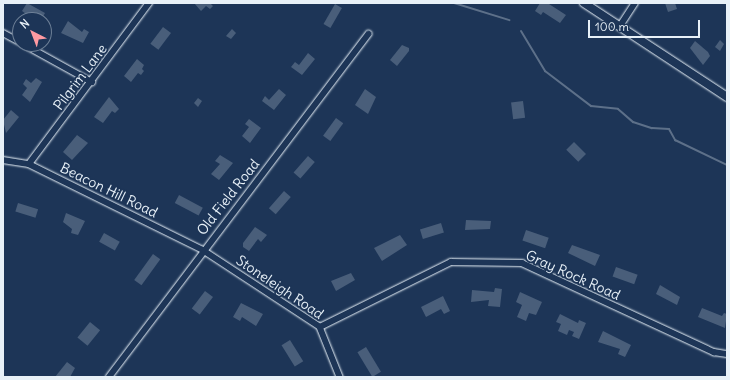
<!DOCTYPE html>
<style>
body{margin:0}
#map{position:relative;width:730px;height:380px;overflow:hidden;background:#1d3557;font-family:Delius,sans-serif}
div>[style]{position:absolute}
.stream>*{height:2px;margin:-1px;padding:0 1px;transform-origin:1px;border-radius:1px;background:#5d7089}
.building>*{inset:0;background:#495e7a;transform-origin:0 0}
.roads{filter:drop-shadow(0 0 1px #e8f1f8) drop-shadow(0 0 1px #e8f1f8)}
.street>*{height:5.5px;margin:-2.75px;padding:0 2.75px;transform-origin:2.75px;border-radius:2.75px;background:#1d3557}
.secondary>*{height:8px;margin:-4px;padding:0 4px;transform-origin:4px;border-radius:4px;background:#1d3557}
span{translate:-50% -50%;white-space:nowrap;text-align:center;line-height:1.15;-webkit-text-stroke:3.5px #1d3557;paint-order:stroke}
.street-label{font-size:14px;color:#e8f1f8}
.frame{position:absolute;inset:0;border:4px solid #e8f1f8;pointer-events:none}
.north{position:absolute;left:12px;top:12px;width:40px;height:40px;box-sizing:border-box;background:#1d3557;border:1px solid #6e8097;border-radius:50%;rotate:318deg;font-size:11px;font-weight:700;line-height:16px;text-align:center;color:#e8f1f8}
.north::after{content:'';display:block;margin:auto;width:14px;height:18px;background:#ff9aa2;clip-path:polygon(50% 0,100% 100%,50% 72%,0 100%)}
.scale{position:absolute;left:588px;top:20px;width:112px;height:18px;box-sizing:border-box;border:2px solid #e8f1f8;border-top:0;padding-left:5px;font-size:12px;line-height:14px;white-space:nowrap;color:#e8f1f8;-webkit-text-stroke:3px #1d3557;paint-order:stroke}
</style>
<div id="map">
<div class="stream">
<div style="left:454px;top:3px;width:58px;rotate:17.2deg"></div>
<div style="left:521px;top:31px;width:47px;rotate:59deg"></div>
<div style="left:545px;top:71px;width:58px;rotate:37.3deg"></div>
<div style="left:591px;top:106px;width:27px;rotate:6deg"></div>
<div style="left:618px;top:109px;width:20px;rotate:41deg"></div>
<div style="left:633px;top:122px;width:20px;rotate:18deg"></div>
<div style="left:652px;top:128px;width:17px;rotate:3deg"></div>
<div style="left:669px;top:129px;width:13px;rotate:61deg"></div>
<div style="left:675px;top:140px;width:58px;rotate:25.7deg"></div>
</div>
<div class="building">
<div style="clip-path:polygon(27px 3px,45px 13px,41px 20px,34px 20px,22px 11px)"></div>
<div style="clip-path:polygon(194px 3px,210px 3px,213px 6px,210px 9px,206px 6px,201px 11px)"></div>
<div style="clip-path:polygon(540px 3px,549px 4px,566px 15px,560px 23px,543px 12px,541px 15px,535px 11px)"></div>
<div style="clip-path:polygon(665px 3px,675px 3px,677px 9px,668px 12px)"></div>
<div style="left:335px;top:4px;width:8px;height:23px;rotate:30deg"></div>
<div style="clip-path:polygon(68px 21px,82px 32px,84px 29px,89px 32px,83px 43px,61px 33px)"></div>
<div style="left:163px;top:27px;width:10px;height:21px;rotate:37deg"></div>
<div style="clip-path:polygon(232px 29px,236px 33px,231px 39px,226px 36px)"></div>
<div style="clip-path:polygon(720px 40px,724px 44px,720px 51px,715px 47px)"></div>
<div style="clip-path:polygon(695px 41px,708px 52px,710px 56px,703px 65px,690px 48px)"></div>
<div style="clip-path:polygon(402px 45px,409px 48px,409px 51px,397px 66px,390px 60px)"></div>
<div style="clip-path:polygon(308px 53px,315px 59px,302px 75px,291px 67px,295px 62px,299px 65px)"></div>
<div style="clip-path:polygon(137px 59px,144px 65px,142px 69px,144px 71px,141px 75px,138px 73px,131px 82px,124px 76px)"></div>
<div style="clip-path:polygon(36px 78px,42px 82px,30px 102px,22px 95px,27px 88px,23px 84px,26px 79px,31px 83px)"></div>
<div style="clip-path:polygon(279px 89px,286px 95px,274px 110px,262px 101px,265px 96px,269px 100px)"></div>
<div style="clip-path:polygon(365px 89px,376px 97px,368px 114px,355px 105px)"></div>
<div style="clip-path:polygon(109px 97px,119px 109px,115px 113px,112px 111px,103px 123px,94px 117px)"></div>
<div style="clip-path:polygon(198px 98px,202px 101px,198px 107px,194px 103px)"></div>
<div style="left:523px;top:101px;width:17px;height:12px;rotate:83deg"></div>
<div style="clip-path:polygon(11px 110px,19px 117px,6px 133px,3px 120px)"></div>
<div style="left:336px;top:118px;width:9px;height:22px;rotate:36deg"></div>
<div style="clip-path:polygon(249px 119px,261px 128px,250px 143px,242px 136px,249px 127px,245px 124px)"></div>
<div style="clip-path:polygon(77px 135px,88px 143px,72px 160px,63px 152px)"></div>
<div style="left:574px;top:142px;width:17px;height:11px;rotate:45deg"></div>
<div style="clip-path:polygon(220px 155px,233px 163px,219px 180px,211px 174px,220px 164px,215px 161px)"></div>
<div style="left:308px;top:156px;width:9px;height:22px;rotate:41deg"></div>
<div style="left:284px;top:191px;width:9px;height:23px;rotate:41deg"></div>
<div style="left:179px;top:195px;width:27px;height:9px;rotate:28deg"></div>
<div style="left:18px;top:203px;width:21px;height:9px;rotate:17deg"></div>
<div style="clip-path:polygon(66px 213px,85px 221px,78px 235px,71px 233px,72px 229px,63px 222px)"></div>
<div style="clip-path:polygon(466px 220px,491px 221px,490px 229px,465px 230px)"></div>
<div style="left:441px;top:223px;width:10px;height:22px;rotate:73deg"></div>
<div style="clip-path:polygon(255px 227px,267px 235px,261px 242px,258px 239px,249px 251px,243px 247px,243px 243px)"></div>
<div style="left:526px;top:230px;width:24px;height:11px;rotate:19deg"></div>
<div style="left:104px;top:233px;width:18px;height:10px;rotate:29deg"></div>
<div style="clip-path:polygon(400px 235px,407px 245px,382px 261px,374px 248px)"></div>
<div style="clip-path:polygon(572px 245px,600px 255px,595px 266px,568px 253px)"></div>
<div style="left:153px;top:254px;width:9px;height:32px;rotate:36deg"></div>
<div style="left:616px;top:267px;width:23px;height:10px;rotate:20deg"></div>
<div style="clip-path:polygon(351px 273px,355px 280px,336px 291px,331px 281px)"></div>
<div style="clip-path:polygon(660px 285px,680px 297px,677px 305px,656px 294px)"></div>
<div style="clip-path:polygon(495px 288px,502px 289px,500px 307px,488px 306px,489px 300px,471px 302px,472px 290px,494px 292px)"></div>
<div style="left:205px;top:291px;width:10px;height:22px;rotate:37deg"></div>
<div style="clip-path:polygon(520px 292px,542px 302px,536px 315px,529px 313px,526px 321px,517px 317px,522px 305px,516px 302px)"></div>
<div style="clip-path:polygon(443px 296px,450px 311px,444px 314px,441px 309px,426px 317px,421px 307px)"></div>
<div style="clip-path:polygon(241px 303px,263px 314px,256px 326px,242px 317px,240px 321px,233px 317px)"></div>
<div style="clip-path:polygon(702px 308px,722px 316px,724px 313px,727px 314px,725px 328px,698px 317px)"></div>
<div style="clip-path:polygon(560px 314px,578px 323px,579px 320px,586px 323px,579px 339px,572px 336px,574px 332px,569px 330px,567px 335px,558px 331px,561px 324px,556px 322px)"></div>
<div style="left:90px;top:322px;width:13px;height:20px;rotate:39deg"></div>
<div style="clip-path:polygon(603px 331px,631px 345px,625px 357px,618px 354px,620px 349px,598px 342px)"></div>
<div style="left:290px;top:340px;width:25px;height:10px;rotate:58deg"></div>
<div style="left:366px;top:347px;width:29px;height:10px;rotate:59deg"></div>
<div style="clip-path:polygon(67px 362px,75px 368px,70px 377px,55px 377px)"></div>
</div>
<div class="roads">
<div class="street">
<div style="left:620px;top:26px;width:27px;rotate:-57deg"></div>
<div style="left:3px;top:33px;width:19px;rotate:28deg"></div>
<div style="left:23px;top:44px;width:79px;rotate:28.8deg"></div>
<div style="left:3px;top:160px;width:26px;rotate:9deg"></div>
<div style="left:29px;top:164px;width:194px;rotate:26.3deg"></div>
<div style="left:203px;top:250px;width:140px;rotate:33.3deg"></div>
<div style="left:320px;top:327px;width:54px;rotate:68.2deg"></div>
<div style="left:29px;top:164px;width:201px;rotate:-53.3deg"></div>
<div style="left:320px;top:327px;width:146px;rotate:-26.4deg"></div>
<div style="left:451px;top:262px;width:71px;rotate:0.8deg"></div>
<div style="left:522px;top:263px;width:212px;rotate:24.9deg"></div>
<div style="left:714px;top:352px;width:13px;rotate:9deg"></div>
<div style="left:109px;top:377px;width:430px;rotate:-52.9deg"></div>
</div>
<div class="secondary">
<div style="left:584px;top:3px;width:171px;rotate:33.3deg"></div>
</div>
</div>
<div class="street-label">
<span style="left:80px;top:77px;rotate:-53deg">Pilgrim Lane</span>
<span style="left:109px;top:190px;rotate:26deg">Beacon Hill Road</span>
<span style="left:228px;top:197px;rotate:-52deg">Old Field Road</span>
<span style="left:573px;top:275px;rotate:24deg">Gray Rock Road</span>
<span style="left:280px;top:287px;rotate:34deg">Stoneleigh Road</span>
</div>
<div class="frame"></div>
<div class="north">N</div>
<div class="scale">100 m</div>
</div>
